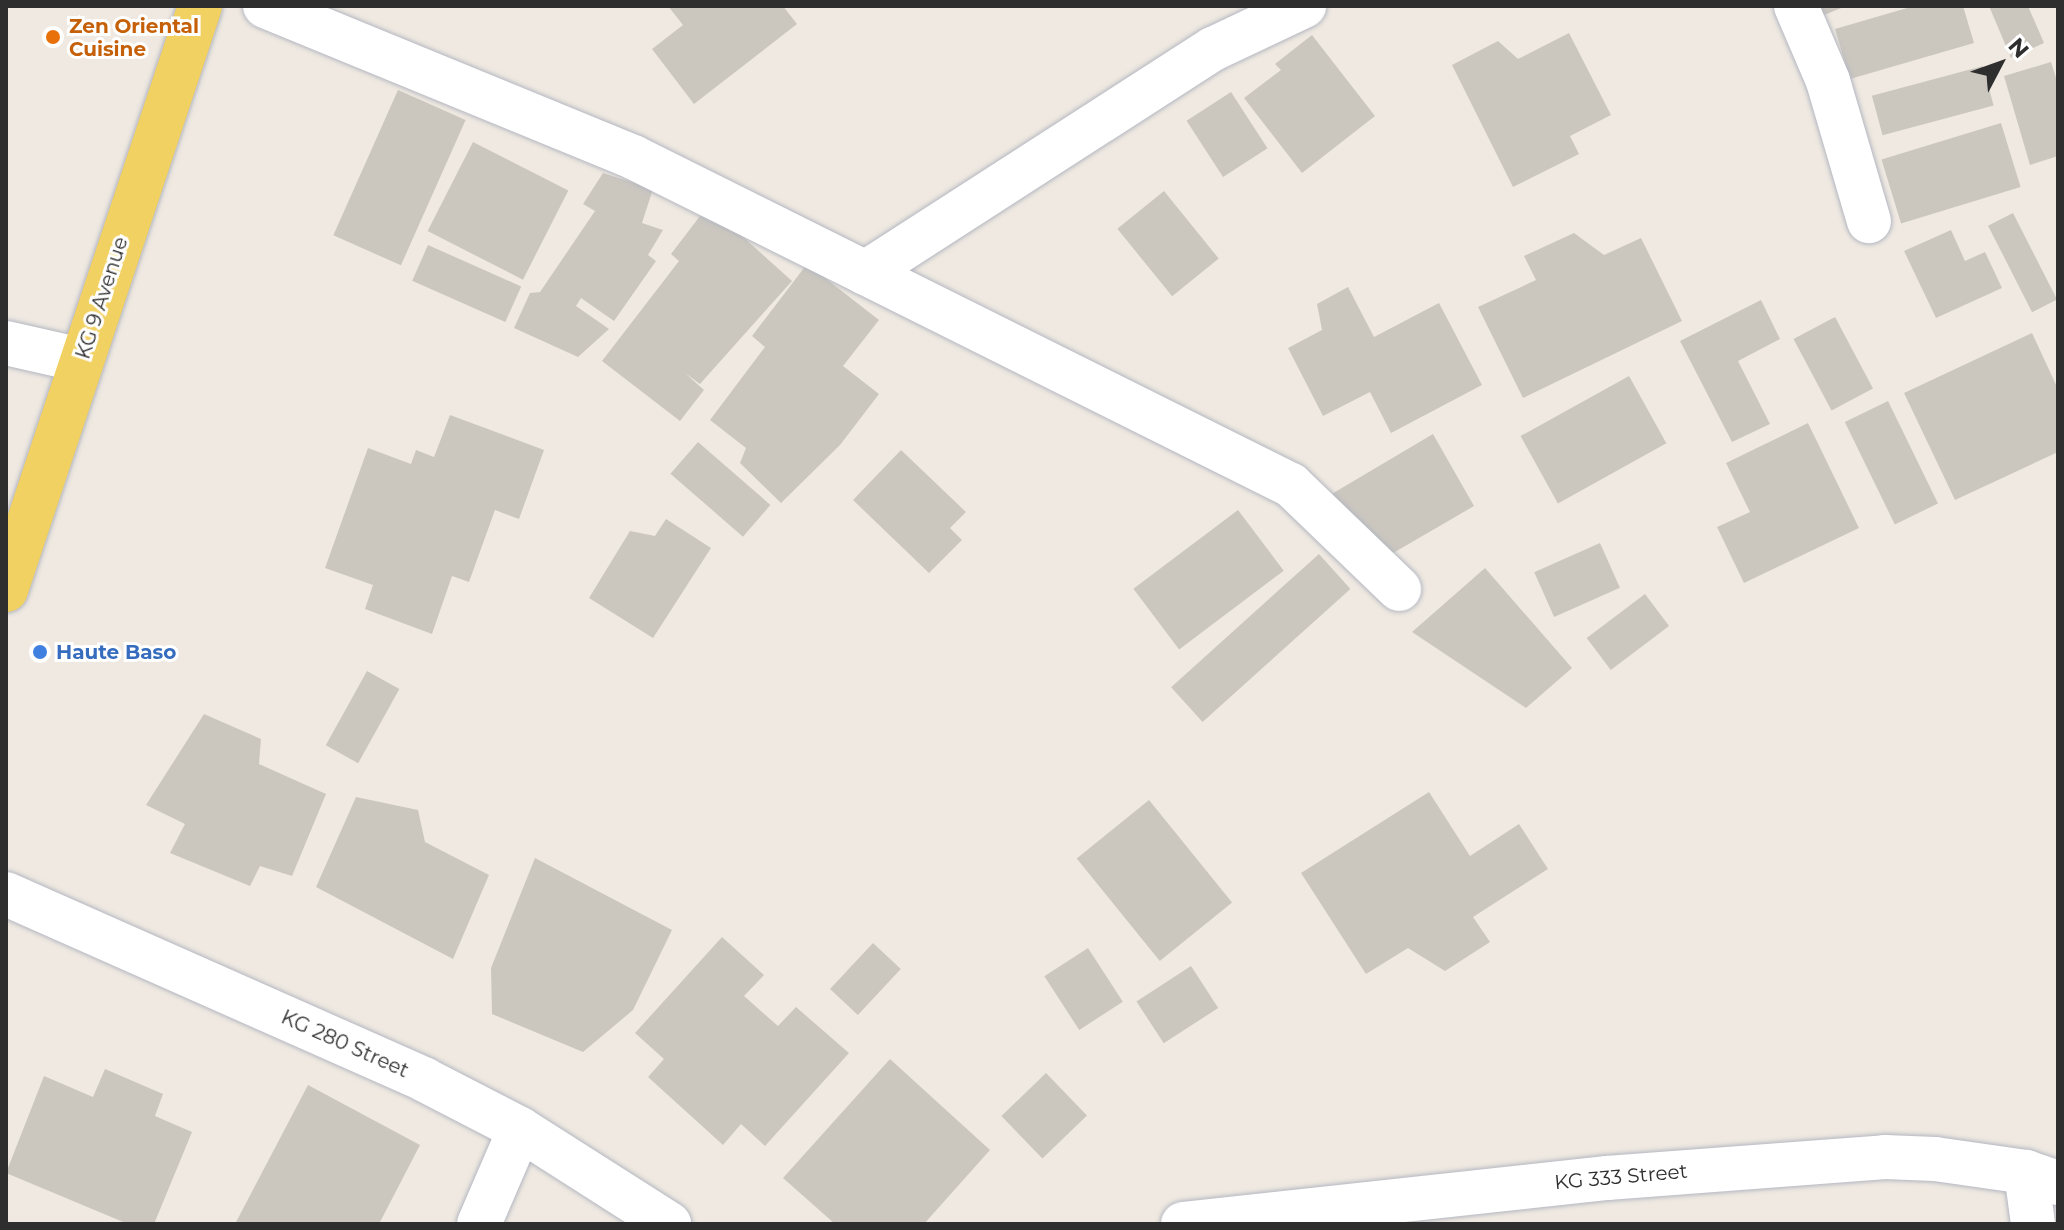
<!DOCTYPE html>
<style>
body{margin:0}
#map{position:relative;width:2064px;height:1230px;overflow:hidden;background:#efe9e1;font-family:Montserrat,sans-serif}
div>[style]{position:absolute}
.building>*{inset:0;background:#cbc7bf;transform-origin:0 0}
.roads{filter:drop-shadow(0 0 2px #b4b7c1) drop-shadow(0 0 2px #b4b7c1)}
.minor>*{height:44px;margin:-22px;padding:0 22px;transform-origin:22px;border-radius:22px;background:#fff}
.major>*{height:44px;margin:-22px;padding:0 22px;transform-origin:22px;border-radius:22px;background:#f2d163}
.dots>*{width:22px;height:22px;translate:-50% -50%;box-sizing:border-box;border:4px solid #fff;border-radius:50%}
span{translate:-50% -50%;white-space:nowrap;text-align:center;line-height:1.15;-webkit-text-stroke:6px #fff;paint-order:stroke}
.food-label{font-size:20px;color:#c56008;font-weight:700}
.left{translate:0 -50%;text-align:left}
.street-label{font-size:20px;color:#2e2e2e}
.shop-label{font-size:20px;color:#366cbe;font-weight:700}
.frame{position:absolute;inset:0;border:8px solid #2e2e2e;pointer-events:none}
.north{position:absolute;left:1960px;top:24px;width:80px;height:80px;-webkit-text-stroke:6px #fff;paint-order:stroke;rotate:49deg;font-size:22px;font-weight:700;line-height:32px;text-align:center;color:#2e2e2e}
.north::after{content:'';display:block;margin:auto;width:28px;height:36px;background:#2e2e2e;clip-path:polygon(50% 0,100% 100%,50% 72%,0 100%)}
</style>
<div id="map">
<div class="building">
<div style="clip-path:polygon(668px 6px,783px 6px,797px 24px,694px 104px,652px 49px,683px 25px)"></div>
<div style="clip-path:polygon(1813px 6px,1846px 6px,1817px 18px)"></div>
<div style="clip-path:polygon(1914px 6px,1963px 6px,1974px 43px,1850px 79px,1835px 29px)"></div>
<div style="clip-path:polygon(1989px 6px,2028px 6px,2044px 43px,2011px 58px)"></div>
<div style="clip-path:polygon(1569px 33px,1611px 115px,1570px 136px,1579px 154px,1513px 187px,1452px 65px,1498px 41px,1518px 59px)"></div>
<div style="clip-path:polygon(1312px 35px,1375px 116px,1302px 173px,1244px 98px,1281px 70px,1275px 64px)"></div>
<div style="clip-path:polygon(2051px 62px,2058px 84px,2058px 156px,2030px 165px,2004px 76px)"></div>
<div style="left:1983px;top:66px;width:41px;height:115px;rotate:75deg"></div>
<div style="left:398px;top:90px;width:74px;height:159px;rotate:24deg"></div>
<div style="left:1231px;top:92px;width:67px;height:53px;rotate:57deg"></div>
<div style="left:2001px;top:123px;width:67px;height:125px;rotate:73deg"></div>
<div style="left:473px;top:142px;width:107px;height:100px;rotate:27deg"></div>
<div style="clip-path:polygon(603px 173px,653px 189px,642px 223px,663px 230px,648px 255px,656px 261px,614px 321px,581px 298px,576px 306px,609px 329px,578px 357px,514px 328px,530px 293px,540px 292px,595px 211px,583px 204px)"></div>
<div style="left:1164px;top:191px;width:87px;height:60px;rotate:51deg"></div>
<div style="left:2013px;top:213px;width:97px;height:28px;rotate:63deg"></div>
<div style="clip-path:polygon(700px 216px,722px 218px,792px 281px,700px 384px,685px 373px,704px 390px,680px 421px,602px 361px,679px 261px,671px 254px)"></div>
<div style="clip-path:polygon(1951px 230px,1965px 261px,1985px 252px,2002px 288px,1936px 318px,1904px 251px)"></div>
<div style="clip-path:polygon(1574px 233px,1604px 255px,1641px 238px,1682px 321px,1523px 398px,1478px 307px,1536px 280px,1524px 256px)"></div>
<div style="left:428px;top:245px;width:102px;height:39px;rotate:24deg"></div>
<div style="clip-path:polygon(807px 264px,879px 320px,843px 366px,879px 394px,840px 445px,781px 503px,740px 463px,746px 448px,710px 420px,765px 347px,752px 336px)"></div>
<div style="clip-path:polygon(1348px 287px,1374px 337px,1439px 303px,1482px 385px,1391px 433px,1370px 392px,1323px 416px,1288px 348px,1322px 330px,1317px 304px)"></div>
<div style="clip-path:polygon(1761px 300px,1780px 339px,1738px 361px,1770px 424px,1732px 442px,1680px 341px)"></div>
<div style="left:1835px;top:317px;width:81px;height:47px;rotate:62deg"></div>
<div style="clip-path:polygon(2032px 333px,2058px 389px,2058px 452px,1955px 500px,1904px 393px)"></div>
<div style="left:1629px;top:376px;width:77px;height:124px;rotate:61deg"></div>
<div style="left:1888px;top:401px;width:114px;height:48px;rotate:64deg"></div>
<div style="clip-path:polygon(450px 415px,544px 450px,519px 519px,495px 510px,469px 582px,452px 576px,432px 634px,365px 609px,373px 585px,325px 568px,368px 448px,411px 464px,416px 450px,434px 457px)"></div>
<div style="clip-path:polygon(1808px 423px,1859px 528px,1744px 583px,1717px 527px,1750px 512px,1726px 463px)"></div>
<div style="clip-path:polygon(1433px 434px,1474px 506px,1388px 556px,1330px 495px)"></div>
<div style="left:698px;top:442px;width:96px;height:42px;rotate:41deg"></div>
<div style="clip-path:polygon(901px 450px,966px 512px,950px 528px,962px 540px,929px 573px,853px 500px)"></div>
<div style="left:1238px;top:510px;width:76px;height:131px;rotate:53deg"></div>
<div style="clip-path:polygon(666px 519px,711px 548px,653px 638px,589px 598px,630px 531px,655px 536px)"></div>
<div style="left:1600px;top:543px;width:49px;height:72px;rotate:66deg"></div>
<div style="left:1319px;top:554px;width:47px;height:199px;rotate:48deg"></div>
<div style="clip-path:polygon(1485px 568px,1572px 668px,1526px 708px,1412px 632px)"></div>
<div style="left:1645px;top:594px;width:40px;height:73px;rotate:53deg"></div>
<div style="left:367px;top:671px;width:37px;height:85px;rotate:29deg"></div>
<div style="clip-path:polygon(204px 714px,261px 739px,259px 764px,326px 794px,292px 876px,260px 866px,250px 886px,170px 853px,185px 824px,146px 805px)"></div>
<div style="clip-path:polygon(1429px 792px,1470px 856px,1519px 824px,1548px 869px,1473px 917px,1490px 942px,1445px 971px,1408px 948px,1366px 974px,1301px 873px)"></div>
<div style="clip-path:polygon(356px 797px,418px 810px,425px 842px,489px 875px,453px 959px,316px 887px)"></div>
<div style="left:1149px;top:800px;width:132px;height:93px;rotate:51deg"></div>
<div style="clip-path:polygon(535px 858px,672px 930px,633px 1010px,583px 1052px,492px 1014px,491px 968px)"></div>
<div style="clip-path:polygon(722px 937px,764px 975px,744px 996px,778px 1026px,796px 1007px,849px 1053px,765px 1146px,741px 1124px,723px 1145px,648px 1077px,664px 1059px,635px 1033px)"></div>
<div style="left:873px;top:943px;width:38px;height:63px;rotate:43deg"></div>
<div style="left:1088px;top:948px;width:64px;height:52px;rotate:57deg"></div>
<div style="left:1191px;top:966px;width:50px;height:65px;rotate:57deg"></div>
<div style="clip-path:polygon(890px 1059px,990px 1150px,924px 1224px,835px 1224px,783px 1178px)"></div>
<div style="clip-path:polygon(105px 1069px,163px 1094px,155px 1116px,192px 1132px,154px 1224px,128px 1224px,6px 1173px,44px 1076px,93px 1097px)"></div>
<div style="left:1046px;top:1073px;width:59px;height:62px;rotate:46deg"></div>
<div style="clip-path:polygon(308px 1085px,420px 1145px,379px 1224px,235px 1224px)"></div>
</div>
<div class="roads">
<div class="minor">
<div style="left:265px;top:6px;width:398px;rotate:22.3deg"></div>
<div style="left:633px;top:157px;width:735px;rotate:26.5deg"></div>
<div style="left:1291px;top:485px;width:150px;rotate:43.9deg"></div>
<div style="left:1796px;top:6px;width:82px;rotate:66.9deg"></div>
<div style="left:1828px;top:81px;width:146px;rotate:73.7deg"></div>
<div style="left:865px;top:273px;width:414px;rotate:-32.8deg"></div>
<div style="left:1213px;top:49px;width:101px;rotate:-25.3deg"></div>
<div style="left:6px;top:343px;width:77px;rotate:12.8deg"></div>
<div style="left:6px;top:894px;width:458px;rotate:23.9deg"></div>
<div style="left:425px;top:1080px;width:107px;rotate:27.3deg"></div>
<div style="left:520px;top:1129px;width:177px;rotate:32.5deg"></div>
<div style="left:2026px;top:1172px;width:52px;rotate:82.3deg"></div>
<div style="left:479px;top:1224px;width:103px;rotate:-66.7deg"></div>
<div style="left:1183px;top:1224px;width:426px;rotate:-6.2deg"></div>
<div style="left:1607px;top:1178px;width:279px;rotate:-4.3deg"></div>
<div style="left:1885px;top:1157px;width:50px;rotate:2.3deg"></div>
<div style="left:1935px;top:1159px;width:92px;rotate:8.1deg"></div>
<div style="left:2026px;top:1172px;width:34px;rotate:19deg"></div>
</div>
<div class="major">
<div style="left:6px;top:590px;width:615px;rotate:-71.62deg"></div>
</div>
</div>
<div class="dots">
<div style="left:53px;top:37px;background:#e8710a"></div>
<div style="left:40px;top:652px;background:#3f7fe0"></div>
</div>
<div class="food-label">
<span class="left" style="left:69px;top:38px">Zen Oriental<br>Cuisine</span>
</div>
<div class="street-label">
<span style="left:102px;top:298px;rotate:-72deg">KG 9 Avenue</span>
<span style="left:345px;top:1044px;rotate:24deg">KG 280 Street</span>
<span style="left:1621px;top:1177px;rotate:-5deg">KG 333 Street</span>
</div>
<div class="shop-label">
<span class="left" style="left:56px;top:652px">Haute Baso</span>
</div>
<div class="frame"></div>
<div class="north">N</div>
</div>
